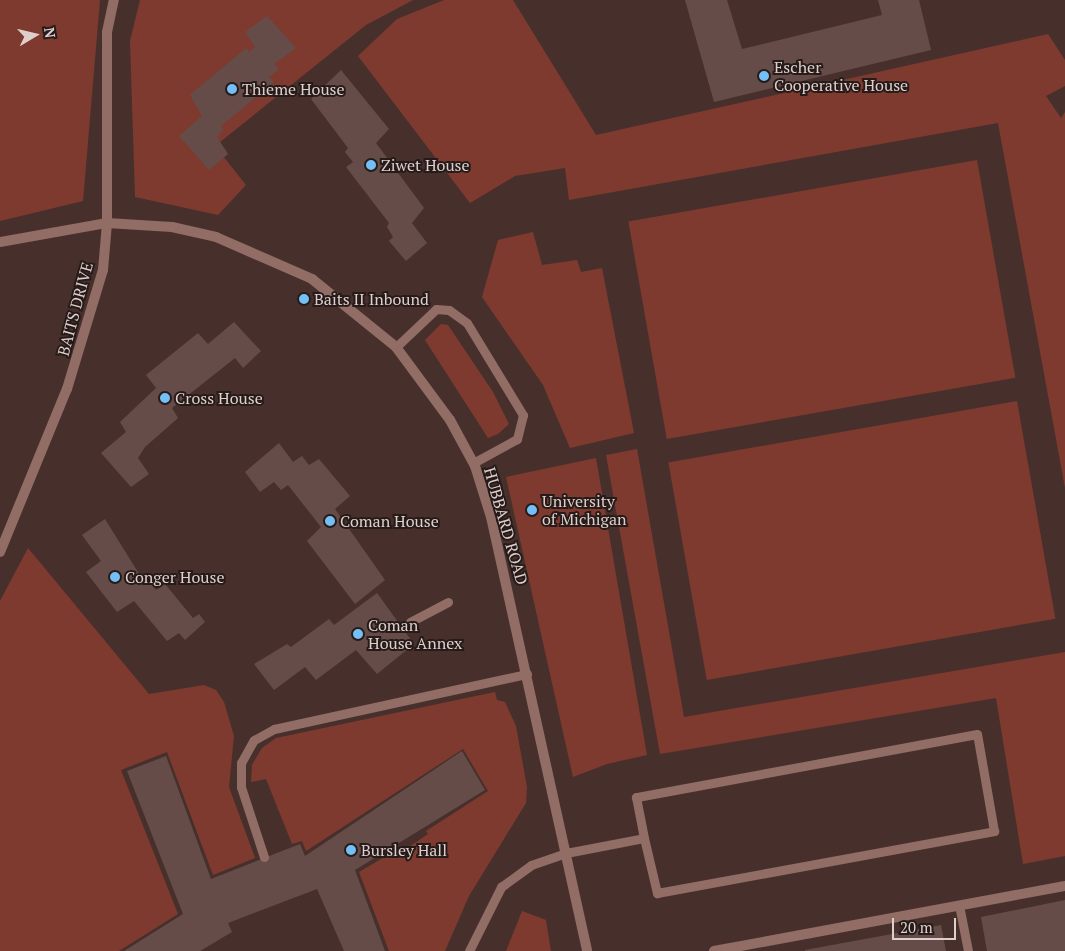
<!DOCTYPE html>
<style>
body{margin:0}
#map{position:relative;width:1065px;height:951px;overflow:hidden;background:#47302c;font-family:"PT Serif",serif}
div>[style]{position:absolute}
.green>*{inset:0;background:#7e3a2f;transform-origin:0 0}
.building>*{inset:0;background:#654c48}
.service>*{height:9px;margin:-4.5px;padding:0 4.5px;transform-origin:4.5px;border-radius:4.5px;background:#926d66}
.minor>*{height:10px;margin:-5px;padding:0 5px;transform-origin:5px;border-radius:5px;background:#926d66}
.tertiary>*{height:10px;margin:-5px;padding:0 5px;transform-origin:5px;border-radius:5px;background:#926d66}
.dots>*{width:14px;height:14px;translate:-50% -50%;box-sizing:border-box;border:2px solid #261b19;border-radius:50%}
span{translate:-50% -50%;white-space:nowrap;text-align:center;line-height:1.15;-webkit-text-stroke:4px #261b19;paint-order:stroke}
.poi-label{font-size:16px;color:#decfcc}
.left{translate:0 -50%;text-align:left}
.street-label{font-size:16px;color:#decfcc}
.north{position:absolute;left:10px;top:10px;width:50px;height:50px;-webkit-text-stroke:4px #261b19;paint-order:stroke;rotate:81deg;font-size:14px;font-weight:700;line-height:20px;text-align:center;color:#decfcc}
.north::after{content:'';display:block;margin:auto;width:18px;height:22px;background:#decfcc;clip-path:polygon(50% 0,100% 100%,50% 72%,0 100%)}
.scale{position:absolute;left:892px;top:918px;width:64px;height:22px;box-sizing:border-box;border:2px solid #decfcc;border-top:0;padding-left:6px;font-size:15px;line-height:18px;white-space:nowrap;color:#decfcc;-webkit-text-stroke:4px #261b19;paint-order:stroke}
</style>
<div id="map">
<div class="green">
<div style="clip-path:polygon(0 0,100px 0,83px 201px,0 221px)"></div>
<div style="clip-path:polygon(140px 0,413px 0,366px 25px,215px 146px,246px 185px,218px 215px,135px 197px,130px 41px)"></div>
<div style="clip-path:polygon(444px 0,513px 0,596px 135px,1048px 34px,1065px 60px,1065px 86px,1046px 96px,1061px 118px,1065px 112px,1065px 488px,998px 123px,569px 200px,565px 168px,515px 176px,470px 203px,358px 56px,397px 19px)"></div>
<div style="left:977px;top:160px;width:221px;height:354px;rotate:80deg"></div>
<div style="clip-path:polygon(533px 232px,542px 265px,577px 260px,581px 272px,602px 268px,634px 433px,570px 448px,543px 385px,482px 297px,498px 240px)"></div>
<div style="clip-path:polygon(441px 324px,448px 325px,493px 392px,509px 424px,498px 434px,488px 438px,425px 340px)"></div>
<div style="left:1017px;top:401px;width:221px;height:354px;rotate:80deg"></div>
<div style="clip-path:polygon(637px 449px,684px 717px,1065px 652px,1065px 856px,1023px 864px,996px 698px,660px 754px,606px 455px)"></div>
<div style="clip-path:polygon(596px 458px,647px 755px,607px 764px,573px 777px,506px 477px)"></div>
<div style="clip-path:polygon(28px 548px,149px 694px,204px 685px,216px 690px,224px 702px,234px 736px,229px 787px,255px 858px,213px 875px,167px 752px,121px 770px,178px 914px,119px 951px,0 951px,0 601px)"></div>
<div style="clip-path:polygon(495px 692px,497px 700px,505px 702px,516px 726px,527px 787px,526px 803px,469px 896px,445px 951px,389px 951px,359px 872px,393px 852px,397px 855px,428px 834px,426px 831px,488px 791px,463px 749px,306px 851px,302px 841px,292px 844px,266px 779px,251px 782px,252px 765px,262px 748px,276px 738px)"></div>
<div style="clip-path:polygon(522px 911px,546px 920px,551px 951px,506px 951px)"></div>
</div>
<div class="building">
<div style="clip-path:polygon(685px 0,727px 0,742px 49px,882px 15px,878px 0,919px 0,931px 50px,714px 102px)"></div>
<div style="clip-path:polygon(267px 16px,296px 48px,274px 64px,279px 69px,269px 77px,274px 82px,221px 126px,223px 130px,217px 137px,228px 154px,209px 170px,179px 136px,202px 116px,190px 95px,246px 48px,249px 52px,255px 47px,245px 32px)"></div>
<div style="clip-path:polygon(341px 70px,389px 129px,376px 143px,424px 208px,412px 223px,427px 243px,406px 261px,389px 241px,393px 237px,387px 227px,389px 223px,346px 167px,353px 162px,345px 152px,348px 148px,311px 99px)"></div>
<div style="clip-path:polygon(234px 322px,261px 351px,243px 368px,235px 358px,172px 408px,178px 418px,145px 447px,138px 458px,149px 474px,131px 487px,101px 453px,126px 432px,120px 422px,156px 388px,146px 375px,198px 333px,208px 344px)"></div>
<div style="clip-path:polygon(279px 443px,293px 462px,302px 456px,309px 465px,319px 459px,350px 496px,335px 509px,385px 580px,355px 604px,307px 541px,321px 527px,288px 485px,281px 490px,274px 482px,260px 492px,245px 472px)"></div>
<div style="clip-path:polygon(105px 519px,146px 585px,150px 582px,156px 590px,165px 584px,193px 618px,199px 614px,205px 622px,185px 640px,179px 633px,167px 641px,134px 601px,117px 612px,86px 572px,101px 561px,82px 535px)"></div>
<div style="clip-path:polygon(377px 593px,414px 644px,377px 674px,356px 650px,316px 680px,305px 667px,274px 690px,254px 664px,287px 644px,291px 647px,329px 619px,334px 625px)"></div>
<div style="clip-path:polygon(462px 751px,485px 790px,355px 870px,385px 951px,344px 951px,317px 889px,228px 923px,232px 932px,200px 951px,124px 951px,183px 914px,127px 771px,166px 756px,211px 879px,300px 844px,305px 856px)"></div>
<div style="clip-path:polygon(1065px 900px,1065px 951px,987px 951px,981px 917px)"></div>
<div style="clip-path:polygon(941px 925px,946px 951px,805px 951px,805px 950px)"></div>
</div>
<div class="service">
<div style="left:396px;top:347px;width:55px;rotate:-43.5deg"></div>
<div style="left:436px;top:309px;width:13px;rotate:4deg"></div>
<div style="left:449px;top:310px;width:22px;rotate:36deg"></div>
<div style="left:467px;top:323px;width:108px;rotate:58.7deg"></div>
<div style="left:523px;top:415px;width:25px;rotate:104deg"></div>
<div style="left:517px;top:439px;width:50px;rotate:151.4deg"></div>
<div style="left:410px;top:622px;width:43px;rotate:-27.8deg"></div>
<div style="left:264px;top:857px;width:74px;rotate:-108.2deg"></div>
<div style="left:241px;top:787px;width:24px;rotate:-90deg"></div>
<div style="left:241px;top:763px;width:26px;rotate:-61deg"></div>
<div style="left:254px;top:740px;width:23px;rotate:-29deg"></div>
<div style="left:274px;top:729px;width:259px;rotate:-12.3deg"></div>
<div style="left:959px;top:905px;width:47px;rotate:78.9deg"></div>
<div style="left:469px;top:951px;width:72px;rotate:-63.4deg"></div>
<div style="left:501px;top:887px;width:37px;rotate:-36deg"></div>
<div style="left:531px;top:865px;width:37px;rotate:-19deg"></div>
<div style="left:566px;top:853px;width:79px;rotate:-10.9deg"></div>
<div style="left:644px;top:838px;width:57px;rotate:76.7deg"></div>
<div style="left:657px;top:893px;width:343px;rotate:-10.4deg"></div>
<div style="left:994px;top:831px;width:98px;rotate:-99.9deg"></div>
<div style="left:977px;top:734px;width:347px;rotate:169.5deg"></div>
<div style="left:636px;top:797px;width:42px;rotate:79deg"></div>
</div>
<div class="minor">
<div style="left:0;top:242px;width:109px;rotate:-10.1deg"></div>
<div style="left:714px;top:951px;width:357px;rotate:-10.5deg"></div>
</div>
<div class="tertiary">
<div style="left:107px;top:223px;width:65px;rotate:3.5deg"></div>
<div style="left:172px;top:227px;width:45px;rotate:12.8deg"></div>
<div style="left:216px;top:237px;width:105px;rotate:23.6deg"></div>
<div style="left:312px;top:279px;width:108px;rotate:39deg"></div>
<div style="left:396px;top:347px;width:91px;rotate:53.5deg"></div>
<div style="left:450px;top:420px;width:52px;rotate:61.5deg"></div>
<div style="left:475px;top:466px;width:53px;rotate:72.6deg"></div>
<div style="left:491px;top:517px;width:444px;rotate:77.5deg"></div>
<div style="left:0;top:552px;width:176px;rotate:-67.7deg"></div>
<div style="left:67px;top:389px;width:124px;rotate:-73.2deg"></div>
<div style="left:103px;top:270px;width:47px;rotate:-85.1deg"></div>
<div style="left:107px;top:223px;width:191px;rotate:-90deg"></div>
<div style="left:107px;top:32px;width:33px;rotate:-78deg"></div>
</div>
<div class="dots">
<div style="left:764px;top:76px;background:#74c0f6"></div>
<div style="left:232px;top:89px;background:#74c0f6"></div>
<div style="left:371px;top:165px;background:#74c0f6"></div>
<div style="left:304px;top:299px;background:#74c0f6"></div>
<div style="left:165px;top:398px;background:#74c0f6"></div>
<div style="left:532px;top:510px;background:#74c0f6"></div>
<div style="left:330px;top:521px;background:#74c0f6"></div>
<div style="left:115px;top:577px;background:#74c0f6"></div>
<div style="left:358px;top:634px;background:#74c0f6"></div>
<div style="left:351px;top:850px;background:#74c0f6"></div>
</div>
<div class="poi-label">
<span class="left" style="left:774px;top:76px">Escher<br>Cooperative House</span>
<span class="left" style="left:242px;top:89px">Thieme House</span>
<span class="left" style="left:381px;top:165px">Ziwet House</span>
<span class="left" style="left:314px;top:299px">Baits II Inbound</span>
<span class="left" style="left:175px;top:398px">Cross House</span>
<span class="left" style="left:542px;top:510px">University<br>of Michigan</span>
<span class="left" style="left:340px;top:521px">Coman House</span>
<span class="left" style="left:125px;top:577px">Conger House</span>
<span class="left" style="left:368px;top:634px">Coman<br>House Annex</span>
<span class="left" style="left:361px;top:850px">Bursley Hall</span>
</div>
<div class="street-label">
<span style="left:75px;top:309px;rotate:-75deg">BAITS DRIVE</span>
<span style="left:506px;top:526px;rotate:74deg">HUBBARD ROAD</span>
</div>
<div class="north">N</div>
<div class="scale">20 m</div>
</div>
